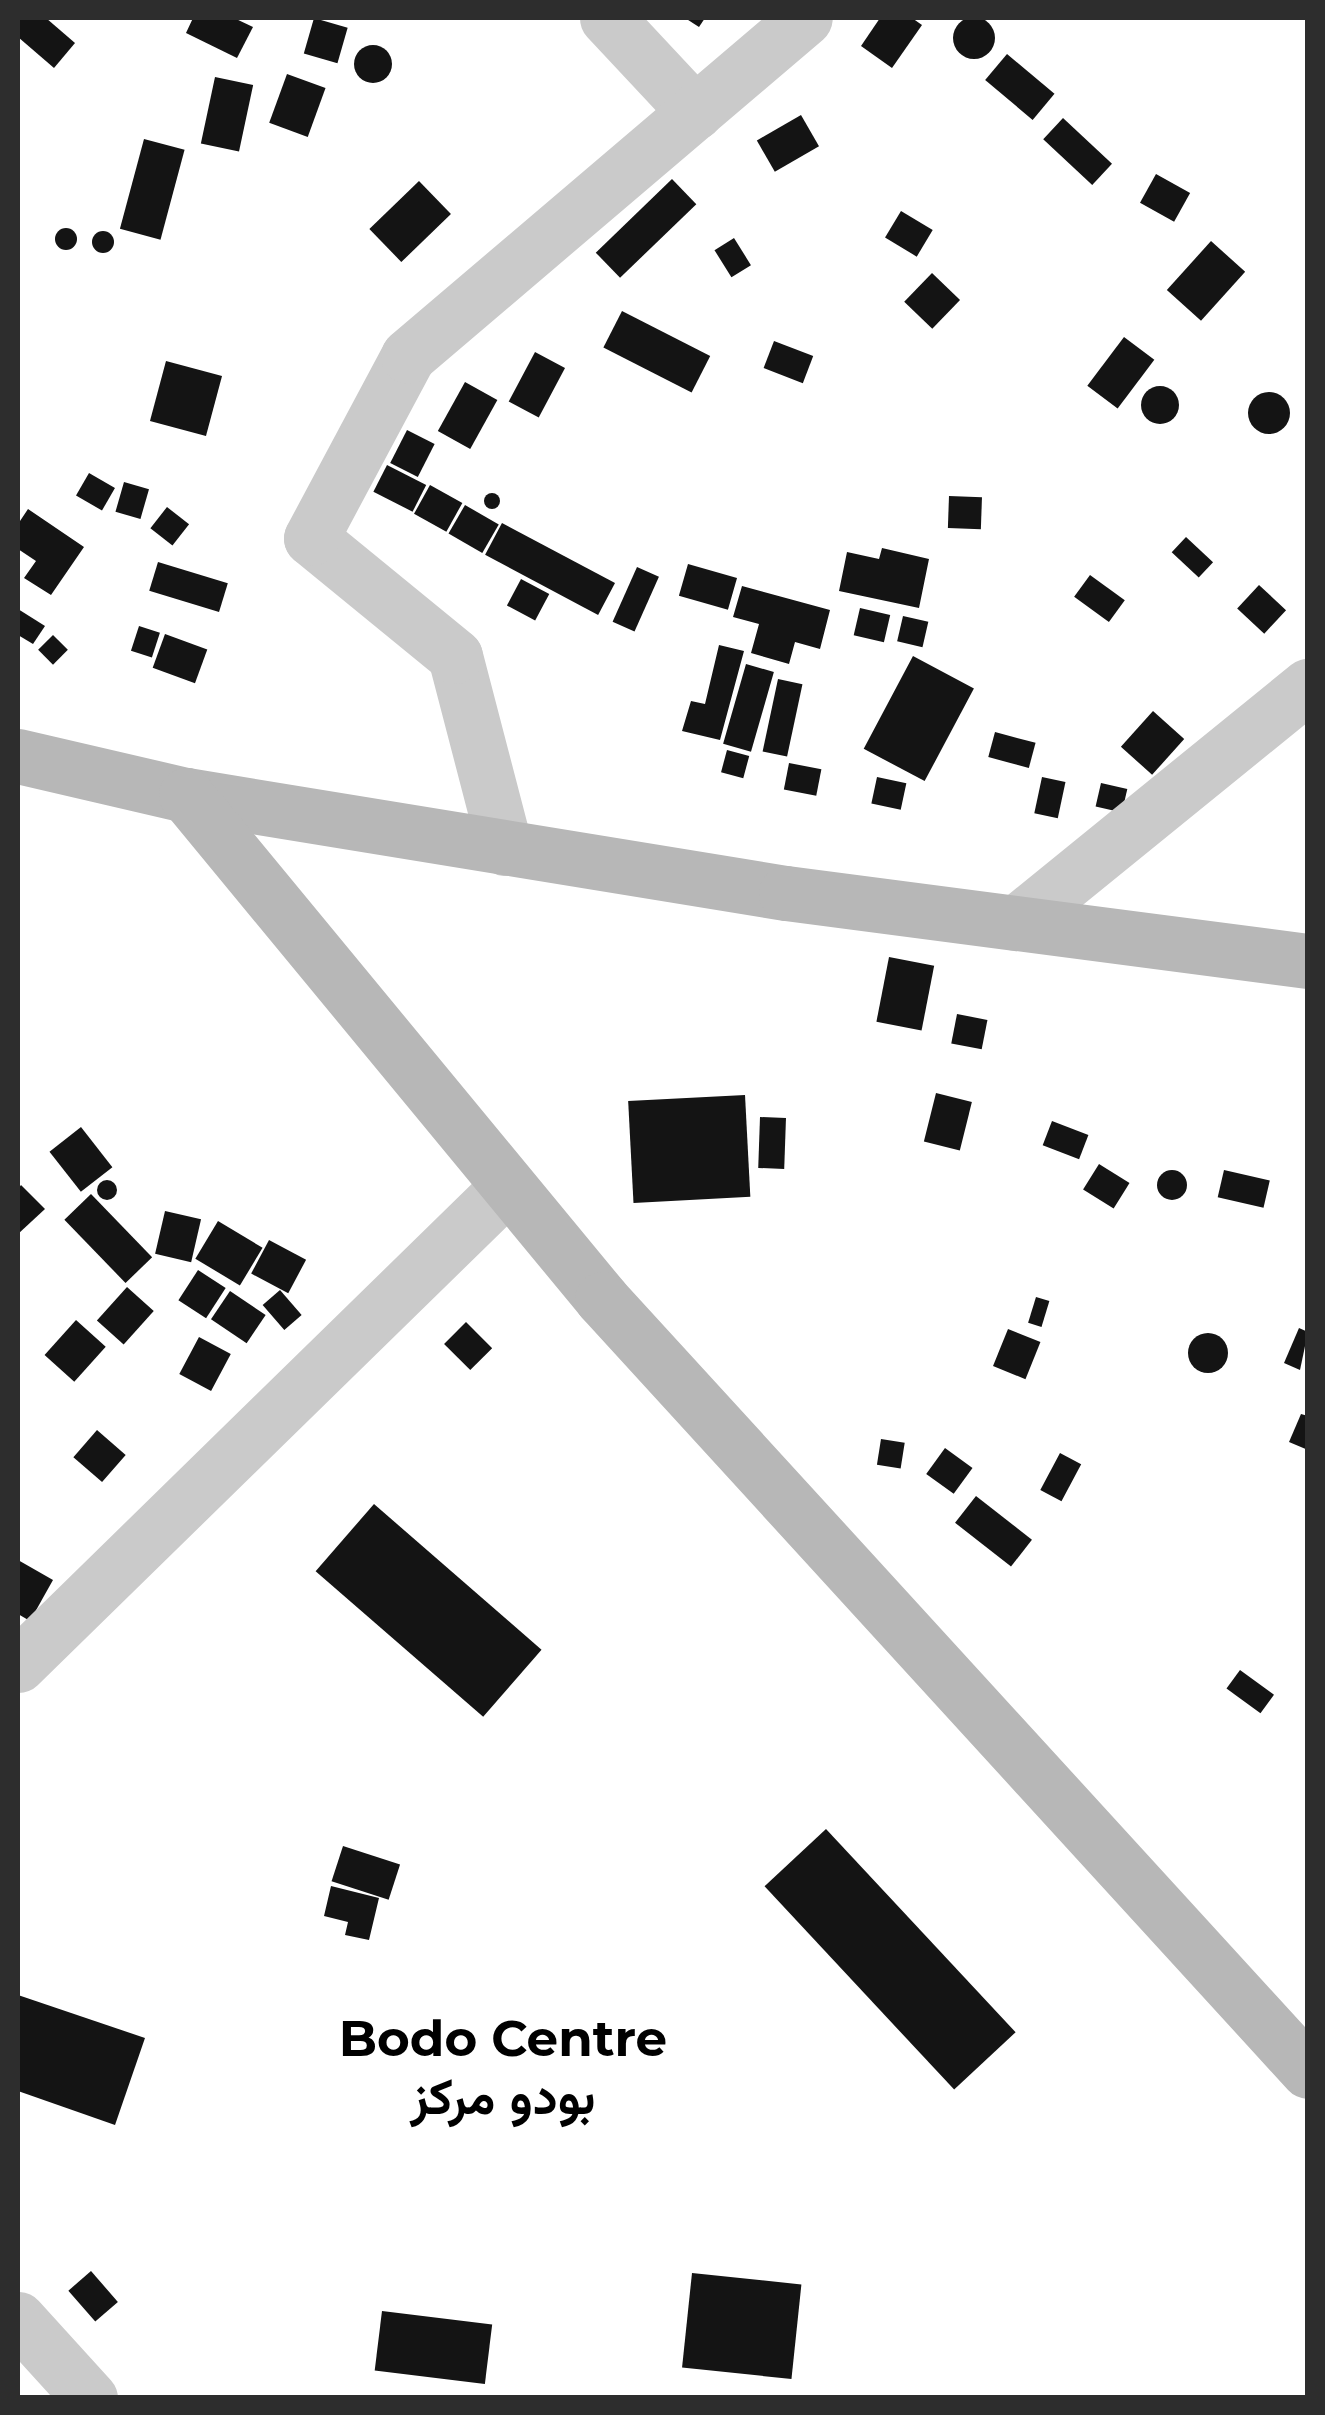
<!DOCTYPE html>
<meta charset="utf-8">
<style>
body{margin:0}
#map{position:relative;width:1325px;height:2415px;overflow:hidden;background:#fff;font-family:Montserrat,Vazirmatn,sans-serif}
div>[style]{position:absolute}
.building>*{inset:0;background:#141414;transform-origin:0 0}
.round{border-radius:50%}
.street>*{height:55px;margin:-27.5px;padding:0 27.5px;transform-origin:27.5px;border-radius:27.5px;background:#cacaca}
.secondary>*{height:55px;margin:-27.5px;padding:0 27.5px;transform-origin:27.5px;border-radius:27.5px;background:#b7b7b7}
span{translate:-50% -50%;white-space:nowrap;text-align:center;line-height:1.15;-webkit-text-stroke:10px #fff;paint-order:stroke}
.town-label{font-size:50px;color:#000;font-weight:700}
.frame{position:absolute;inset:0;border:20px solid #2d2d2d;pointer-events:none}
</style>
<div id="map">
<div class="building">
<div class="round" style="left:953px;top:17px;width:42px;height:42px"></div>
<div style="clip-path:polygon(18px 18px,46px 18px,75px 43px,54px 68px,18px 37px)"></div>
<div style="clip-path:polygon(193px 18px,234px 18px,253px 27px,237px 58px,186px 33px)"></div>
<div style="left:314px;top:18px;width:35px;height:37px;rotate:16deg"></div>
<div style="clip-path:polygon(685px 18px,705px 18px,699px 27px)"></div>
<div style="clip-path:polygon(880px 18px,912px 18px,922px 25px,892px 68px,861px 46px)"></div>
<div class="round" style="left:354px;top:45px;width:38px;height:38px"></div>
<div style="left:1007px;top:54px;width:62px;height:34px;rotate:40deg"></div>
<div style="left:287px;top:74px;width:41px;height:52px;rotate:20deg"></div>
<div style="left:215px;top:77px;width:39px;height:68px;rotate:12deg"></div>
<div style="left:801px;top:115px;width:36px;height:51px;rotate:60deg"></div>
<div style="left:1063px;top:118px;width:67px;height:29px;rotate:43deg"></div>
<div style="left:144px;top:139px;width:42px;height:93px;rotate:15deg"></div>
<div style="left:1156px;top:174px;width:39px;height:33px;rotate:29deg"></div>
<div style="left:672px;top:179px;width:35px;height:106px;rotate:46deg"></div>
<div style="left:419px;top:181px;width:46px;height:69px;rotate:46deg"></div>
<div style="left:901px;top:211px;width:37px;height:31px;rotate:31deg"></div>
<div class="round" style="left:55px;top:228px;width:22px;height:22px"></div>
<div class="round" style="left:92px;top:231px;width:22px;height:22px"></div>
<div style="left:734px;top:238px;width:32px;height:23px;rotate:58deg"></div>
<div style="left:1211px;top:241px;width:46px;height:66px;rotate:42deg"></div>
<div style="left:932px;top:273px;width:39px;height:40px;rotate:44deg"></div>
<div style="left:622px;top:311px;width:99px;height:41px;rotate:27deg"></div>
<div style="left:1124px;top:337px;width:38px;height:61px;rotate:37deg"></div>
<div style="left:774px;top:341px;width:42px;height:29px;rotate:21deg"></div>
<div style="left:535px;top:352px;width:34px;height:56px;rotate:28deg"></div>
<div style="left:166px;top:361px;width:58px;height:62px;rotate:15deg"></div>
<div style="left:465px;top:382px;width:37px;height:56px;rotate:29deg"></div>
<div class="round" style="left:1141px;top:386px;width:38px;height:38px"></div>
<div class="round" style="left:1248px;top:392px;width:42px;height:42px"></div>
<div style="left:407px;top:430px;width:31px;height:37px;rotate:27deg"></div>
<div style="left:387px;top:465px;width:44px;height:30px;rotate:27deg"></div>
<div style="left:89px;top:473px;width:30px;height:26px;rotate:30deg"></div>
<div style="left:124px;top:482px;width:26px;height:31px;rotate:16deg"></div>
<div style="left:430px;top:485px;width:37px;height:33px;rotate:29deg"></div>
<div class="round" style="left:484px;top:493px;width:16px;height:16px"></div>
<div style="left:949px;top:496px;width:33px;height:32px;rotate:2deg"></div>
<div style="left:465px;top:505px;width:39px;height:33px;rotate:30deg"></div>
<div style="left:167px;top:507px;width:28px;height:27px;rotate:38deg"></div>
<div style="clip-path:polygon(28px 509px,84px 547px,51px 595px,24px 578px,36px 561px,18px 549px,18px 524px)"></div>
<div style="left:502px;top:523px;width:128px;height:36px;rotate:28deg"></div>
<div style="left:1186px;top:537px;width:37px;height:21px;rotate:43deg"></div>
<div style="clip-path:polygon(882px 548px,929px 559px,919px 608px,839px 591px,847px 552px,879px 559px)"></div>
<div style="left:158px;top:562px;width:73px;height:30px;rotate:17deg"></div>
<div style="left:688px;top:564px;width:51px;height:33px;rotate:16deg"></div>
<div style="left:637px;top:567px;width:24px;height:60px;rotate:24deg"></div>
<div style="left:1090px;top:575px;width:43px;height:27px;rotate:36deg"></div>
<div style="left:521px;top:579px;width:32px;height:30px;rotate:28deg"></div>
<div style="left:1259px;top:585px;width:37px;height:32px;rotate:43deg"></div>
<div style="clip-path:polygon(742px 586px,830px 610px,820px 649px,795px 642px,789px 664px,751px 653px,759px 624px,733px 617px)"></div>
<div style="left:860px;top:608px;width:31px;height:28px;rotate:13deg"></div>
<div style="clip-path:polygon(18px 609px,45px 626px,33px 644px,18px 635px)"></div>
<div style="left:903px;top:616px;width:26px;height:26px;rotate:13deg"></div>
<div style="left:139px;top:626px;width:22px;height:26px;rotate:18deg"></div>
<div style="left:165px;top:634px;width:45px;height:36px;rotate:20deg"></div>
<div style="left:53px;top:635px;width:21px;height:21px;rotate:45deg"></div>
<div style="clip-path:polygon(719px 645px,744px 651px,720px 740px,682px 731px,691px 701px,705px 704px)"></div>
<div style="left:913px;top:656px;width:69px;height:105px;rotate:28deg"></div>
<div style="left:746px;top:664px;width:29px;height:83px;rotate:16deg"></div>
<div style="left:778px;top:679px;width:25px;height:74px;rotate:12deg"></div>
<div style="left:1153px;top:711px;width:42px;height:48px;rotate:42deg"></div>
<div style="left:995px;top:732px;width:42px;height:26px;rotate:15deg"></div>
<div style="left:727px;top:750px;width:23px;height:23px;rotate:15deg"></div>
<div style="left:789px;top:763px;width:33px;height:27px;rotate:11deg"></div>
<div style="left:877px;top:777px;width:30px;height:27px;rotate:12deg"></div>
<div style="left:1042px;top:777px;width:24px;height:37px;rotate:12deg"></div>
<div style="left:1101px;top:783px;width:27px;height:24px;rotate:13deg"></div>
<div style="left:889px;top:957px;width:46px;height:66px;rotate:11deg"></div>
<div style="left:957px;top:1014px;width:31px;height:30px;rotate:11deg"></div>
<div style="left:936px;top:1093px;width:37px;height:50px;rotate:14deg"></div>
<div style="left:745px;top:1095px;width:102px;height:117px;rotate:87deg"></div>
<div style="left:760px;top:1117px;width:26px;height:51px;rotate:2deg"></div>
<div style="left:1052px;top:1121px;width:39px;height:26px;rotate:21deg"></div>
<div style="left:81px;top:1127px;width:51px;height:40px;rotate:52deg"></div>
<div style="left:1099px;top:1164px;width:36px;height:30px;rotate:32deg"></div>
<div class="round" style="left:1157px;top:1170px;width:30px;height:30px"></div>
<div style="left:1224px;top:1170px;width:47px;height:28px;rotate:13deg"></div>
<div class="round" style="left:97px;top:1180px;width:20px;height:20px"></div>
<div style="clip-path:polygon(21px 1185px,45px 1209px,18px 1234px,18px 1189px)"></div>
<div style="left:91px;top:1194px;width:88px;height:37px;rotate:46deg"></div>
<div style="left:165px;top:1211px;width:37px;height:44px;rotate:13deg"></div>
<div style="left:218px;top:1221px;width:52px;height:44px;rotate:31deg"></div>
<div style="left:269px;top:1240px;width:42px;height:38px;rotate:28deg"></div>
<div style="left:198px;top:1270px;width:33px;height:36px;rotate:33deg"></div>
<div style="left:127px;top:1287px;width:36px;height:45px;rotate:42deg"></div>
<div style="left:280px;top:1290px;width:33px;height:23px;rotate:49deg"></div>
<div style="left:230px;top:1291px;width:43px;height:34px;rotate:34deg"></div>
<div style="left:1036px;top:1297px;width:14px;height:27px;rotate:17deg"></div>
<div style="left:76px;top:1320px;width:40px;height:47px;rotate:42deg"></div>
<div style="left:466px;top:1322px;width:37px;height:31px;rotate:45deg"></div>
<div style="clip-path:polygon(1299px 1328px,1308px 1332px,1300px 1370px,1284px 1363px)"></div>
<div style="left:1008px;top:1329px;width:35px;height:40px;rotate:22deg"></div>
<div class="round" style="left:1188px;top:1333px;width:40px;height:40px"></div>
<div style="left:199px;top:1337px;width:36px;height:42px;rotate:28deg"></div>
<div style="clip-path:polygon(1301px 1414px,1308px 1416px,1308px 1450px,1289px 1442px)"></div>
<div style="left:97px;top:1430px;width:38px;height:36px;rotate:41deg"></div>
<div style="left:881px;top:1439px;width:24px;height:26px;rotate:9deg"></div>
<div style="left:945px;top:1448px;width:34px;height:32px;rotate:36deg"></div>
<div style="left:1060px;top:1453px;width:24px;height:42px;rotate:28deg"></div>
<div style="left:976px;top:1496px;width:71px;height:34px;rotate:38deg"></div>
<div style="left:374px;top:1504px;width:222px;height:89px;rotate:41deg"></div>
<div style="clip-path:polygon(18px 1560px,53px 1580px,30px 1621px,18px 1614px)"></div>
<div style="left:1240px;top:1670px;width:42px;height:23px;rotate:36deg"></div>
<div style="left:826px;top:1829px;width:278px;height:84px;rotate:47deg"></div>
<div style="left:343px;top:1846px;width:60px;height:37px;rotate:18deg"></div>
<div style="clip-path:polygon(331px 1886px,379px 1898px,369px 1940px,345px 1935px,348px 1922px,324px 1916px)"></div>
<div style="clip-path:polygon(18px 1995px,145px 2038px,115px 2125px,18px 2091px)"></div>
<div style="left:91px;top:2271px;width:41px;height:30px;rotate:49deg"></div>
<div style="left:692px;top:2273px;width:110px;height:95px;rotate:6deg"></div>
<div style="left:382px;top:2311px;width:111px;height:60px;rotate:7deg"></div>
</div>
<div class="street">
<div style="left:607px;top:18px;width:129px;rotate:46.9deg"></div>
<div style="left:505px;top:848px;width:198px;rotate:-104.6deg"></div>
<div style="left:455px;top:656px;width:186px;rotate:-140.7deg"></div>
<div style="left:311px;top:538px;width:206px;rotate:-61.9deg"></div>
<div style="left:408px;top:356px;width:521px;rotate:-40.41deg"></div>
<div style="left:1016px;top:923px;width:376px;rotate:-39.1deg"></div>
<div style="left:18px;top:1665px;width:685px;rotate:-44.35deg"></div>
<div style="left:18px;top:2319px;width:107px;rotate:47.7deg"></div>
</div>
<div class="secondary">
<div style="left:18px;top:756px;width:172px;rotate:13.1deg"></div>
<div style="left:186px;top:795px;width:608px;rotate:9.28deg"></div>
<div style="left:786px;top:893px;width:526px;rotate:7.42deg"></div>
<div style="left:186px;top:795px;width:654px;rotate:50.46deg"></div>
<div style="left:602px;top:1299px;width:1046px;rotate:47.56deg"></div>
</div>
<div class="town-label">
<span style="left:503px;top:2067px">Bodo Centre<br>بودو مركز</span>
</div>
<div class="frame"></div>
</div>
